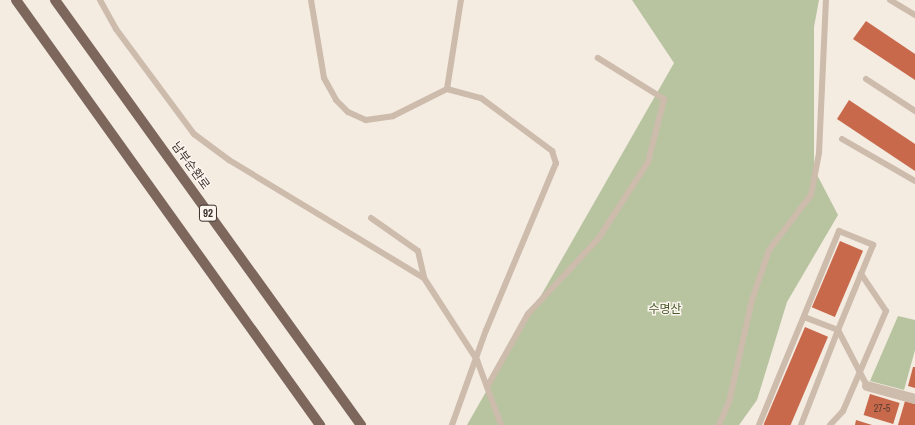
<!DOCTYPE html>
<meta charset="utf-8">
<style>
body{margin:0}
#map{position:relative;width:915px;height:425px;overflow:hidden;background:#f4ebe1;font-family:"Archivo Narrow","Noto Sans KR",sans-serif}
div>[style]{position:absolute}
.green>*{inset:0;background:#b8c4a0}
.building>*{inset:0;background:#c8694b;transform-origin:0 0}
.service>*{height:6px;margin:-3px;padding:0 3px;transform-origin:3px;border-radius:3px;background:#cdbbac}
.minor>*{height:10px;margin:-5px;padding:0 5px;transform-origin:5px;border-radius:5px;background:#cdbbac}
.primary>*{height:10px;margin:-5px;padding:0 5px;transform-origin:5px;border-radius:5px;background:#7d675c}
span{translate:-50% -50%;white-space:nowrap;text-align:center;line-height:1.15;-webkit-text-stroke:3px #fbf5ee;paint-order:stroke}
.number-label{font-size:10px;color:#5e3e33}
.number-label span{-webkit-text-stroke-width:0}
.shield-label span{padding:1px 3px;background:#fbf5ee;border:1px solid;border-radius:3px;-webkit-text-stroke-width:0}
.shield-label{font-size:11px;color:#3b302b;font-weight:700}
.street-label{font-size:12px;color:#3b302b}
.park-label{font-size:12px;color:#4a5a2e}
</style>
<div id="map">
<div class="green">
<div style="clip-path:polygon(632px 0,819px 0,814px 27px,814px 169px,838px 215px,787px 302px,757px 400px,739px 425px,467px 425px,674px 63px)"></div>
<div style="clip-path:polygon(898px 316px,915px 320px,915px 350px,904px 390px,870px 381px)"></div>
</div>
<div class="building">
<div style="clip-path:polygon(866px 21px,915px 54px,915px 80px,853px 39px)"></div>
<div style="clip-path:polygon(849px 100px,915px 144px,915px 171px,837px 119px)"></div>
<div style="left:840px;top:241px;width:25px;height:72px;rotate:23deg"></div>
<div style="left:805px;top:327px;width:25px;height:106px;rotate:23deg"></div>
<div style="clip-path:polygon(913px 367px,915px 367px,915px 388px,908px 386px)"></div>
<div style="left:870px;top:394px;width:31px;height:22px;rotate:17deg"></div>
<div style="clip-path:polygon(905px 401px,915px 404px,915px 425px,898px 425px)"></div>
<div style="clip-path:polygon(856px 420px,872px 425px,855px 425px)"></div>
</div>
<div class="service">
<div style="left:100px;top:0;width:33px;rotate:61deg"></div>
<div style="left:116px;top:29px;width:131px;rotate:53.4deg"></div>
<div style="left:194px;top:134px;width:44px;rotate:36.6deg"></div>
<div style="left:229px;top:160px;width:228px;rotate:31.2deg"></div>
<div style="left:311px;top:0;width:79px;rotate:80.5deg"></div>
<div style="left:324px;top:78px;width:25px;rotate:61deg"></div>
<div style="left:336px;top:100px;width:17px;rotate:45deg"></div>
<div style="left:348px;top:112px;width:20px;rotate:24deg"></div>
<div style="left:366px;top:120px;width:27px;rotate:-8deg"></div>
<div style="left:393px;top:116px;width:60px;rotate:-26.6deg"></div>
<div style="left:447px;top:89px;width:35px;rotate:15deg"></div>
<div style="left:481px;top:98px;width:89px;rotate:36.7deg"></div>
<div style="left:552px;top:151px;width:13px;rotate:72deg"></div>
<div style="left:556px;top:163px;width:181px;rotate:112.7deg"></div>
<div style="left:486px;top:330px;width:101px;rotate:109.7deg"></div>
<div style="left:890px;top:0;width:29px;rotate:31deg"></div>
<div style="left:866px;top:79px;width:59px;rotate:33.1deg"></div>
<div style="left:447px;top:89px;width:90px;rotate:-81.1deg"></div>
<div style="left:842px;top:139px;width:84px;rotate:29.9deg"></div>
<div style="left:371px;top:218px;width:57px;rotate:35.1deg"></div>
<div style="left:418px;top:251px;width:28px;rotate:77deg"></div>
<div style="left:424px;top:278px;width:98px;rotate:57.1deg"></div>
<div style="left:477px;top:360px;width:69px;rotate:69.7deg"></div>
<div style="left:487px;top:387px;width:84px;rotate:-60.7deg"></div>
<div style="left:528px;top:314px;width:103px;rotate:-47deg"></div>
<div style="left:598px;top:239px;width:92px;rotate:-57deg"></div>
<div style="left:648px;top:162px;width:65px;rotate:-75.7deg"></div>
<div style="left:664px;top:99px;width:78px;rotate:-148.2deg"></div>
<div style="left:719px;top:425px;width:25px;rotate:-67deg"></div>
<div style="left:729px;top:402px;width:105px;rotate:-77.3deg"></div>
<div style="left:752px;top:300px;width:53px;rotate:-71.2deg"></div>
<div style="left:769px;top:250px;width:69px;rotate:-52.6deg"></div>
<div style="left:811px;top:195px;width:43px;rotate:-79.2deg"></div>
<div style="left:819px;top:153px;width:153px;rotate:-87.4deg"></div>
<div style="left:759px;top:425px;width:210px;rotate:-67.6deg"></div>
<div style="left:839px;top:231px;width:37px;rotate:22deg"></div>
<div style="left:873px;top:245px;width:92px;rotate:112.4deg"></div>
<div style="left:838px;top:330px;width:63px;rotate:62.6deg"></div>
<div style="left:801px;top:425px;width:102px;rotate:-68.7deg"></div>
<div style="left:838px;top:330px;width:36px;rotate:-159deg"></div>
<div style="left:830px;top:425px;width:19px;rotate:-47deg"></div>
<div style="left:843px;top:411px;width:109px;rotate:-66.7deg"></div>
<div style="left:886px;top:311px;width:45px;rotate:-124deg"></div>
</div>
<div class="minor">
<div style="left:867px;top:386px;width:50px;rotate:15.2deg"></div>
</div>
<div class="primary">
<div style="left:16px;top:0;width:523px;rotate:54.42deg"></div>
<div style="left:55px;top:0;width:524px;rotate:54.25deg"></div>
</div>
<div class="number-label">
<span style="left:882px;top:409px">27-5</span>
</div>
<div class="shield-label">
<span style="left:208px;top:213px">92</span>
</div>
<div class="street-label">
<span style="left:190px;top:166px;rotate:54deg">남부순환로</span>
</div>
<div class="park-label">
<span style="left:665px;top:310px">수명산</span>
</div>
</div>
